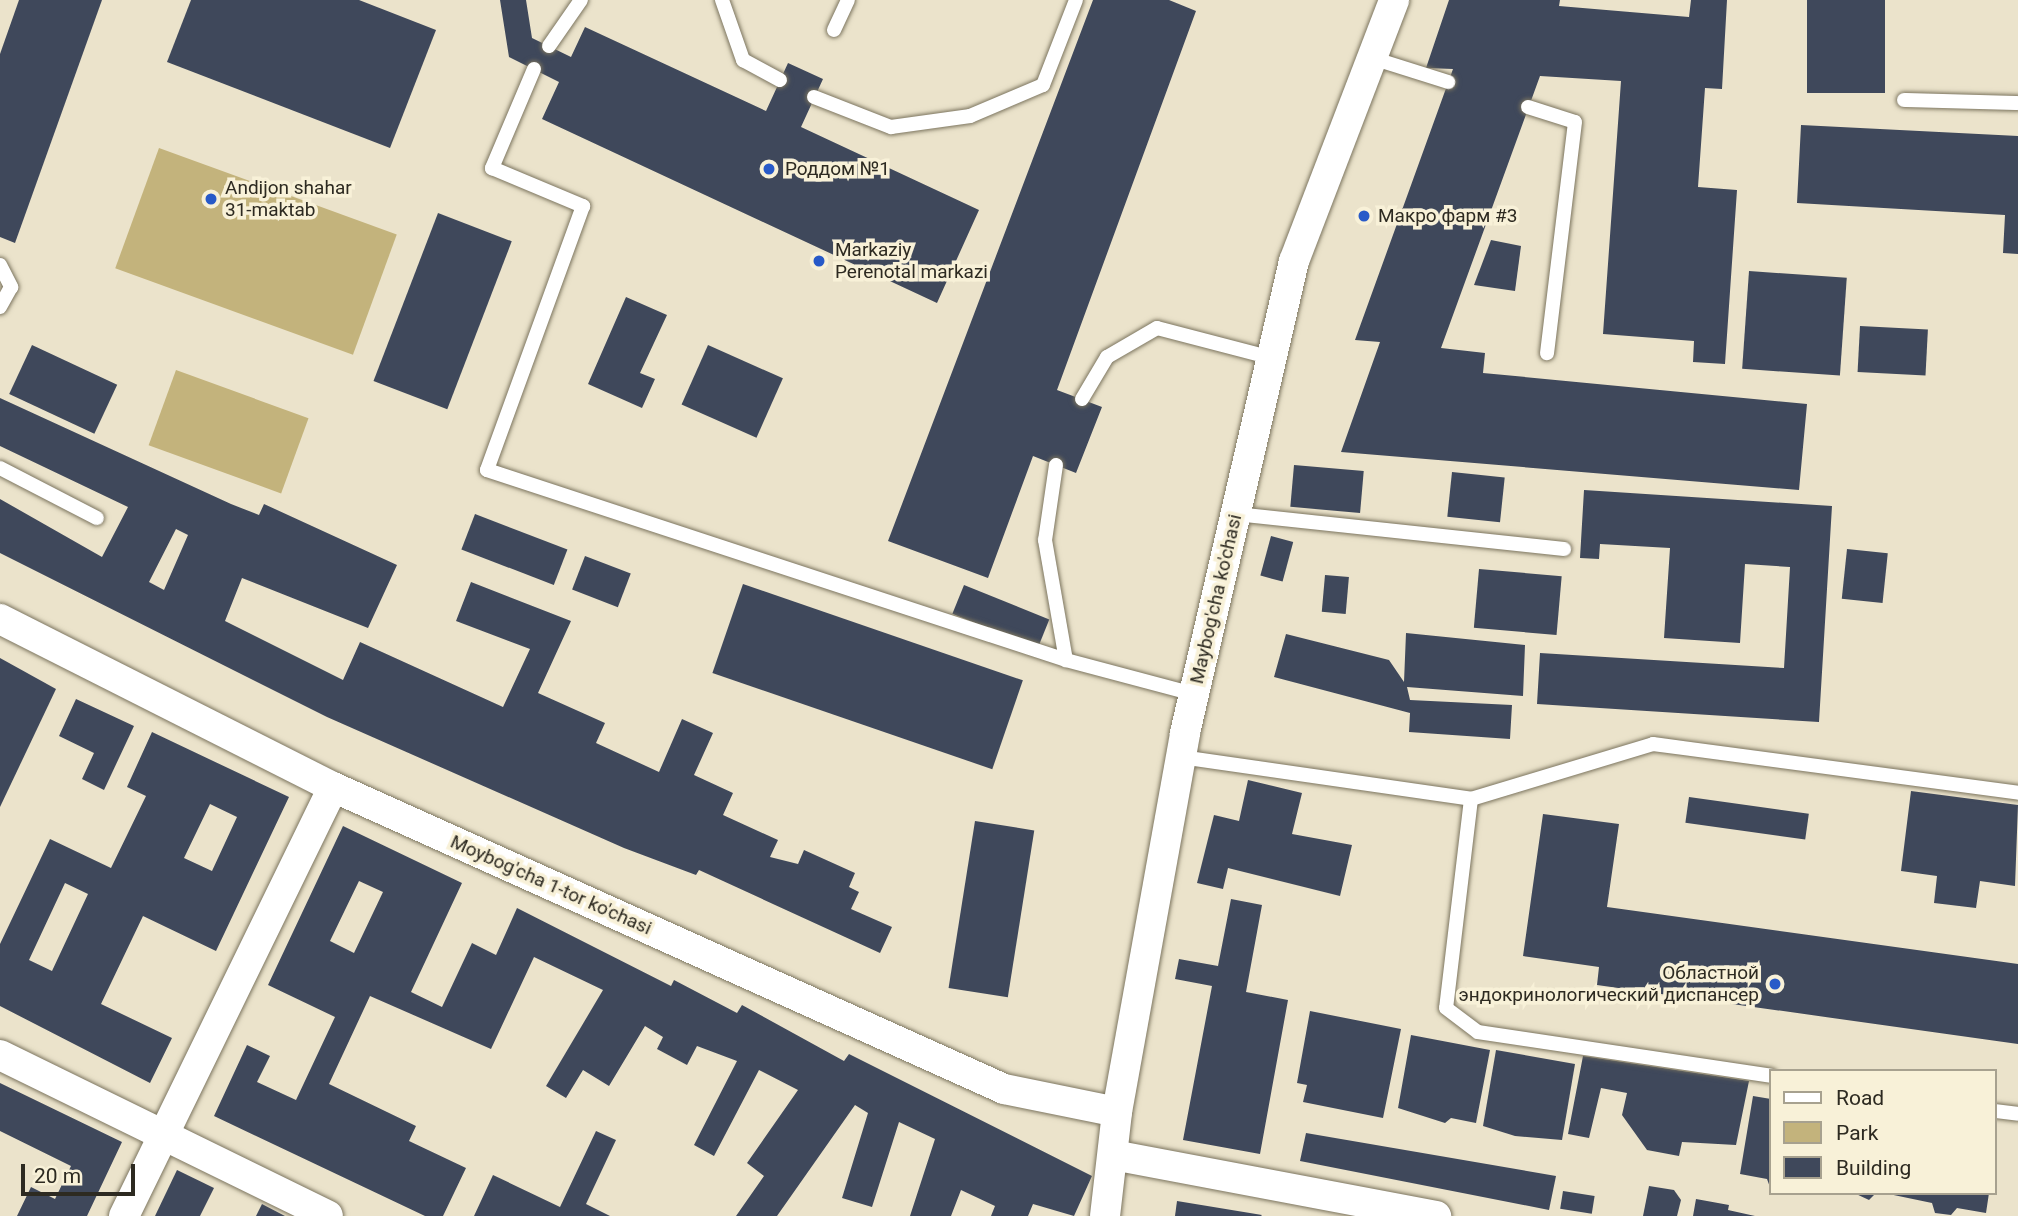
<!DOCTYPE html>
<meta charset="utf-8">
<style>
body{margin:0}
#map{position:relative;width:2018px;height:1216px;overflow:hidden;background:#ebe3cb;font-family:Roboto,sans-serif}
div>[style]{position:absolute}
.green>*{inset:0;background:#c3b37c;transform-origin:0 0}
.building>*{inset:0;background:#3f485b;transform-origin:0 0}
.roads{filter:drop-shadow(0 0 2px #7c755f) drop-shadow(0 0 2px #7c755f)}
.lane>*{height:14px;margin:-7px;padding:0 7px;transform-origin:7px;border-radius:7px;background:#fff}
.street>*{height:30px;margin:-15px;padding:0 15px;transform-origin:15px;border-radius:15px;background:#fff}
.dots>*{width:19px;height:19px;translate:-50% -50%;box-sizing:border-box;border:4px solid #f8f1d8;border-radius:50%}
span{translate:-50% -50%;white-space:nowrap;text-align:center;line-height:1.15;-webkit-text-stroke:7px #f8f1d8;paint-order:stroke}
.poi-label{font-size:19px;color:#2d2a21}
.left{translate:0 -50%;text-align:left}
.right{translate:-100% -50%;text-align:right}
.street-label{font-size:19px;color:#2d2a21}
.legend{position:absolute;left:1769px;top:1069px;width:228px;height:126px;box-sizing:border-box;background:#f8f1d8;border:2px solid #a7a18f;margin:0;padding:9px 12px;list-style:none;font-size:21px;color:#2d2a21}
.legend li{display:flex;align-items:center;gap:14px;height:35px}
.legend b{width:35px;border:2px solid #a7a18f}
.scale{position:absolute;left:21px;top:1164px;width:114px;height:32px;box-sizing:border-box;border:4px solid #2d2a21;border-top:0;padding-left:9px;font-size:21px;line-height:24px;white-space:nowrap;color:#2d2a21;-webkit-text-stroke:5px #f8f1d8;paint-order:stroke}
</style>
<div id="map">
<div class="green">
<div style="left:159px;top:148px;width:253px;height:128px;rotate:20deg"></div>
<div style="left:176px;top:370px;width:141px;height:80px;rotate:20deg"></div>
</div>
<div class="building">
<div style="clip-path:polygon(19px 0,102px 0,15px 243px,0 237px,0 54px)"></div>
<div style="clip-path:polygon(191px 0,359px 0,436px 30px,390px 148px,167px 62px)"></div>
<div style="clip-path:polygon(500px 0,526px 0,532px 38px,571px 57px,585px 27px,766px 111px,788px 63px,823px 79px,801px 127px,979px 210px,937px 303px,542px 119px,559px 82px,509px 57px)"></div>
<div style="clip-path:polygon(1093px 0,1169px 0,1196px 11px,1057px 390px,1102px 407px,1076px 473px,1033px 456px,988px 578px,888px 541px)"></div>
<div style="clip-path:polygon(1449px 0,1560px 0,1559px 6px,1689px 17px,1691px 0,1727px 0,1722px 89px,1705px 88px,1698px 187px,1737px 190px,1725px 364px,1693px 362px,1694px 341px,1603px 334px,1621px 81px,1540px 76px,1441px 348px,1485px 353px,1483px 373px,1807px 404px,1799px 490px,1341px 452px,1380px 342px,1355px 340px,1453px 69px,1426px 68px)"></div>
<div style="left:1807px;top:0;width:78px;height:93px"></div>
<div style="clip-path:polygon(1801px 125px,2018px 136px,2018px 254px,2003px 253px,2005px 215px,1797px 203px)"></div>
<div style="left:438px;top:213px;width:79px;height:180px;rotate:21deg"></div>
<div style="clip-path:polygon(1491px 240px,1521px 246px,1515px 291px,1474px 285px)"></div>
<div style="left:1749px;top:271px;width:98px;height:98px;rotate:4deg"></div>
<div style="clip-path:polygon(626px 297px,667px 315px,640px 373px,655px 379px,642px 408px,588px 384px)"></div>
<div style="left:1860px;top:326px;width:68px;height:46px;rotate:3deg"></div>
<div style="left:32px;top:345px;width:94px;height:54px;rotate:25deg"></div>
<div style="left:708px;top:345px;width:82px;height:65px;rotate:24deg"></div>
<div style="clip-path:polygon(evenodd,0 398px,231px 504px,259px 515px,264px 504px,397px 565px,368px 628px,242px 578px,225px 621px,343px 680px,360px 642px,503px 707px,530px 649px,456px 621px,471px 582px,571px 621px,538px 693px,605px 723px,596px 743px,659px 772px,682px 719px,713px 733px,694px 775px,733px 793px,723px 815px,778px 840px,770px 857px,798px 864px,804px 850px,855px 873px,849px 887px,859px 892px,851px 909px,892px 927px,880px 953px,699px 870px,696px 875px,624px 848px,327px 717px,0 553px,0 499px,102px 557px,128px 507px,0 446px,0 398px,176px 529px,188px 535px,164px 590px,149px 582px,176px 529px)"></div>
<div style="left:1294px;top:465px;width:70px;height:42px;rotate:5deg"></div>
<div style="left:1452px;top:472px;width:53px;height:45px;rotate:6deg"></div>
<div style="clip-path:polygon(1584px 490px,1832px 506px,1819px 722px,1537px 704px,1540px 653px,1784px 668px,1790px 567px,1745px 564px,1740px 643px,1664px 638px,1670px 548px,1600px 544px,1599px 559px,1580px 558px)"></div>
<div style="left:475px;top:514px;width:99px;height:38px;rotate:21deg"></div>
<div style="left:1271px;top:536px;width:23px;height:41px;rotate:15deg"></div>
<div style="left:1847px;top:549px;width:41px;height:50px;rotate:6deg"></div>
<div style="left:585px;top:556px;width:49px;height:36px;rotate:21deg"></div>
<div style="left:1479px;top:569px;width:83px;height:59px;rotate:5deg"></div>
<div style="left:1325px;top:575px;width:24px;height:37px;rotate:5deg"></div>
<div style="left:743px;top:584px;width:296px;height:94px;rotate:19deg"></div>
<div style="left:964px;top:585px;width:92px;height:31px;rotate:22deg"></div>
<div style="clip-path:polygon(1406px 633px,1525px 645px,1523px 696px,1407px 687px,1410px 700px,1512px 705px,1510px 739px,1409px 732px,1410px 713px,1274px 677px,1286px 634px,1389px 660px,1404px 682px)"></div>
<div style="clip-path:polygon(0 658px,56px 689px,0 807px)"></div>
<div style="clip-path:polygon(76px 699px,134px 726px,104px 790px,82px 779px,94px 753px,59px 736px)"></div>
<div style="clip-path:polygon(evenodd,152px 732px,289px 797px,216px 951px,143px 916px,101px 1004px,172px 1038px,150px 1083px,0 1006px,0 944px,50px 839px,111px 868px,146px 796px,127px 787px,152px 732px,210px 804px,237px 817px,212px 871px,184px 858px,210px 804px,152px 732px,65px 883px,88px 894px,52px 971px,29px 960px,65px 883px)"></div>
<div style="clip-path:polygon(1248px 780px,1302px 793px,1292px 834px,1352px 845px,1340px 896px,1228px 868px,1223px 889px,1197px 883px,1214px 815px,1239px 821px)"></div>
<div style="clip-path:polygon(1911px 791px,2018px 805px,2015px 886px,1980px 881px,1976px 908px,1934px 903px,1937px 876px,1901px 871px)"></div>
<div style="left:1689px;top:797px;width:121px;height:26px;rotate:8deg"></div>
<div style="clip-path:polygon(1543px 814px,1619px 824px,1607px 907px,2018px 964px,2018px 1044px,1597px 985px,1599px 967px,1523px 956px)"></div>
<div style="left:975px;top:821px;width:60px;height:169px;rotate:9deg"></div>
<div style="clip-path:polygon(evenodd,343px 826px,462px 883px,411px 992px,442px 1007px,472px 943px,496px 955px,517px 908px,671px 986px,674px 980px,737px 1013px,742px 1005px,844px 1061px,849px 1054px,1092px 1176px,1074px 1216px,1033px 1204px,1028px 1216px,991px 1216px,995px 1206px,961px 1190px,951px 1216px,910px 1216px,935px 1139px,899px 1122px,872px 1207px,842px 1198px,868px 1113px,855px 1105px,777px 1216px,736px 1216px,764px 1176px,747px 1163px,798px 1090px,759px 1070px,714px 1156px,694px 1145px,737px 1061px,697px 1046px,687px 1065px,657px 1049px,663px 1037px,645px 1026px,609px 1086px,583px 1070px,566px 1098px,546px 1086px,603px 990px,534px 957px,491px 1049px,370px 996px,329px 1084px,416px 1126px,409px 1141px,466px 1168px,443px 1216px,425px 1216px,214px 1116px,247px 1045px,270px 1056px,257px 1082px,296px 1100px,335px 1017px,268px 985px,343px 826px,359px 881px,383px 892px,354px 953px,330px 941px,359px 881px)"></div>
<div style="clip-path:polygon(1231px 899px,1262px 905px,1246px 992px,1288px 1000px,1260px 1154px,1183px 1140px,1212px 986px,1175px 979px,1179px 959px,1218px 966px)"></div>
<div style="clip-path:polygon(1310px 1011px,1401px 1029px,1383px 1118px,1303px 1102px,1307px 1085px,1297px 1083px)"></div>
<div style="clip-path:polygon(1411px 1035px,1490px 1050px,1476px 1123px,1451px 1118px,1445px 1123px,1398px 1108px)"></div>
<div style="clip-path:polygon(1496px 1050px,1575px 1064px,1562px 1140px,1515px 1136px,1483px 1126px)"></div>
<div style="clip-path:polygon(1583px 1056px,1749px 1081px,1736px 1145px,1682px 1142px,1679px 1156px,1647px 1150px,1622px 1115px,1627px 1093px,1601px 1088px,1589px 1138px,1568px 1134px)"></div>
<div style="clip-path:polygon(0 1083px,122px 1142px,87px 1216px,17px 1216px,31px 1187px,55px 1199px,71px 1166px,0 1131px)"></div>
<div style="clip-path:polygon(1753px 1096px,1771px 1099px,1771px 1190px,1767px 1179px,1740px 1174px)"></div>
<div style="clip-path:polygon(596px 1131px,616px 1140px,586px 1204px,610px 1216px,474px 1216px,493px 1175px,560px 1207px)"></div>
<div style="clip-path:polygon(1306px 1133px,1556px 1176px,1549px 1210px,1300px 1161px)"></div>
<div style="clip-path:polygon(177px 1170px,214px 1188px,200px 1216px,155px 1216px)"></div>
<div style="clip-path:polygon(1649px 1186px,1674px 1190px,1681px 1200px,1677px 1216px,1643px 1216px)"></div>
<div style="left:1563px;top:1191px;width:32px;height:18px;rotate:9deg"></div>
<div style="clip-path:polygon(1854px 1193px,1876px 1193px,1869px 1200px)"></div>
<div style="clip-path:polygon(1884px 1193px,1989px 1193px,1986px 1213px,1957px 1208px,1951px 1215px,1935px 1213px,1932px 1203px)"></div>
<div style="clip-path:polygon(1696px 1199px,1729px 1205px,1728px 1210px,1755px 1216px,1693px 1216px)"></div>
<div style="clip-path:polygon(1177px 1201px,1262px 1215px,1261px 1216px,1175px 1216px)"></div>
<div style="clip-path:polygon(262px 1204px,285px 1216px,256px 1216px)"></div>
</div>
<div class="roads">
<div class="lane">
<div style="left:722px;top:0;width:64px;rotate:70.7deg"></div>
<div style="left:743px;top:60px;width:42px;rotate:28.4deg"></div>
<div style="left:834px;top:30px;width:33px;rotate:-65deg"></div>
<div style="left:549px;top:46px;width:56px;rotate:-55.2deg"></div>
<div style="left:1372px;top:58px;width:80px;rotate:17.5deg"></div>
<div style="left:534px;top:69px;width:108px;rotate:113deg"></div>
<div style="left:492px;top:168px;width:99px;rotate:22.7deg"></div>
<div style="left:583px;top:206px;width:281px;rotate:110deg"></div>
<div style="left:487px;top:470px;width:609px;rotate:18.17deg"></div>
<div style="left:1066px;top:660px;width:132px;rotate:14.9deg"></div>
<div style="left:814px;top:97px;width:83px;rotate:21.3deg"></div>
<div style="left:891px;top:127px;width:80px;rotate:-7.9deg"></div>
<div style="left:970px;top:116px;width:79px;rotate:-23deg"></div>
<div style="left:1043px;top:85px;width:91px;rotate:-68.8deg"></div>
<div style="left:1904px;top:100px;width:114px;rotate:1.5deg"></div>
<div style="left:1528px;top:107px;width:49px;rotate:17.7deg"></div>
<div style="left:1575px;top:122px;width:233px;rotate:96.9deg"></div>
<div style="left:0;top:265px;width:25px;rotate:63deg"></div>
<div style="left:11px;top:287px;width:23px;rotate:119deg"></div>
<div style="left:1082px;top:399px;width:49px;rotate:-59.2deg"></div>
<div style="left:1107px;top:357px;width:58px;rotate:-30.1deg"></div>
<div style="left:1157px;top:328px;width:119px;rotate:14.6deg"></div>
<div style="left:1056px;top:465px;width:76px;rotate:98.3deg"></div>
<div style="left:1045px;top:540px;width:122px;rotate:80.1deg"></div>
<div style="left:0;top:468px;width:109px;rotate:27.3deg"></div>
<div style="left:1236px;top:514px;width:330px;rotate:6.1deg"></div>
<div style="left:1181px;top:757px;width:293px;rotate:8.2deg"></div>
<div style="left:1471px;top:799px;width:190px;rotate:-16.8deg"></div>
<div style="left:1653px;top:744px;width:368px;rotate:7.6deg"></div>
<div style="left:1471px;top:799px;width:210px;rotate:96.8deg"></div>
<div style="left:1446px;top:1008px;width:40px;rotate:37deg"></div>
<div style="left:1478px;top:1032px;width:296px;rotate:8.5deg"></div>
<div style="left:1995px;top:1111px;width:23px;rotate:7deg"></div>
</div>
<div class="street">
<div style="left:0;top:619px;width:373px;rotate:26.8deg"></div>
<div style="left:333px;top:787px;width:736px;rotate:24.23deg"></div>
<div style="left:1004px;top:1089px;width:115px;rotate:11.5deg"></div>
<div style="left:0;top:1055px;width:365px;rotate:26.1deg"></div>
<div style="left:1113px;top:1155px;width:329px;rotate:10.7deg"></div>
<div style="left:124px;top:1216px;width:477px;rotate:-64deg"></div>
<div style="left:1105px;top:1216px;width:105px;rotate:-83.4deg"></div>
<div style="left:1117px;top:1112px;width:385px;rotate:-79.8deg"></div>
<div style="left:1185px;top:733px;width:484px;rotate:-77deg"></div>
<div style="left:1294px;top:261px;width:280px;rotate:-69deg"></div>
</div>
</div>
<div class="dots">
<div style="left:769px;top:169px;background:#285ac8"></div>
<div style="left:211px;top:199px;background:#285ac8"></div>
<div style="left:1364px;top:216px;background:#285ac8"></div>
<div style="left:819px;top:261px;background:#285ac8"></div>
<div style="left:1775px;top:984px;background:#285ac8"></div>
</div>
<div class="poi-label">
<span class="left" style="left:785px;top:169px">Роддом №1</span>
<span class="left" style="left:225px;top:199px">Andijon shahar<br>31-maktab</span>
<span class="left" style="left:1378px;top:216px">Макро фарм #3</span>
<span class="left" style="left:835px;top:261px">Markaziy<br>Perenotal markazi</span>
<span class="right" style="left:1759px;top:984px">Областной<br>эндокринологический диспансер</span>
</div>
<div class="street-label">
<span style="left:1216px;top:599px;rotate:-77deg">Maybog'cha ko'chasi</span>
<span style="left:551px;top:885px;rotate:24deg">Moybog'cha 1-tor ko'chasi</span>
</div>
<ul class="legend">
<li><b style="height:9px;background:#fff"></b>Road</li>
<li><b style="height:19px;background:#c3b37c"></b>Park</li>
<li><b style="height:19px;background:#3f485b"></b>Building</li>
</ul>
<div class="scale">20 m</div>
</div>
